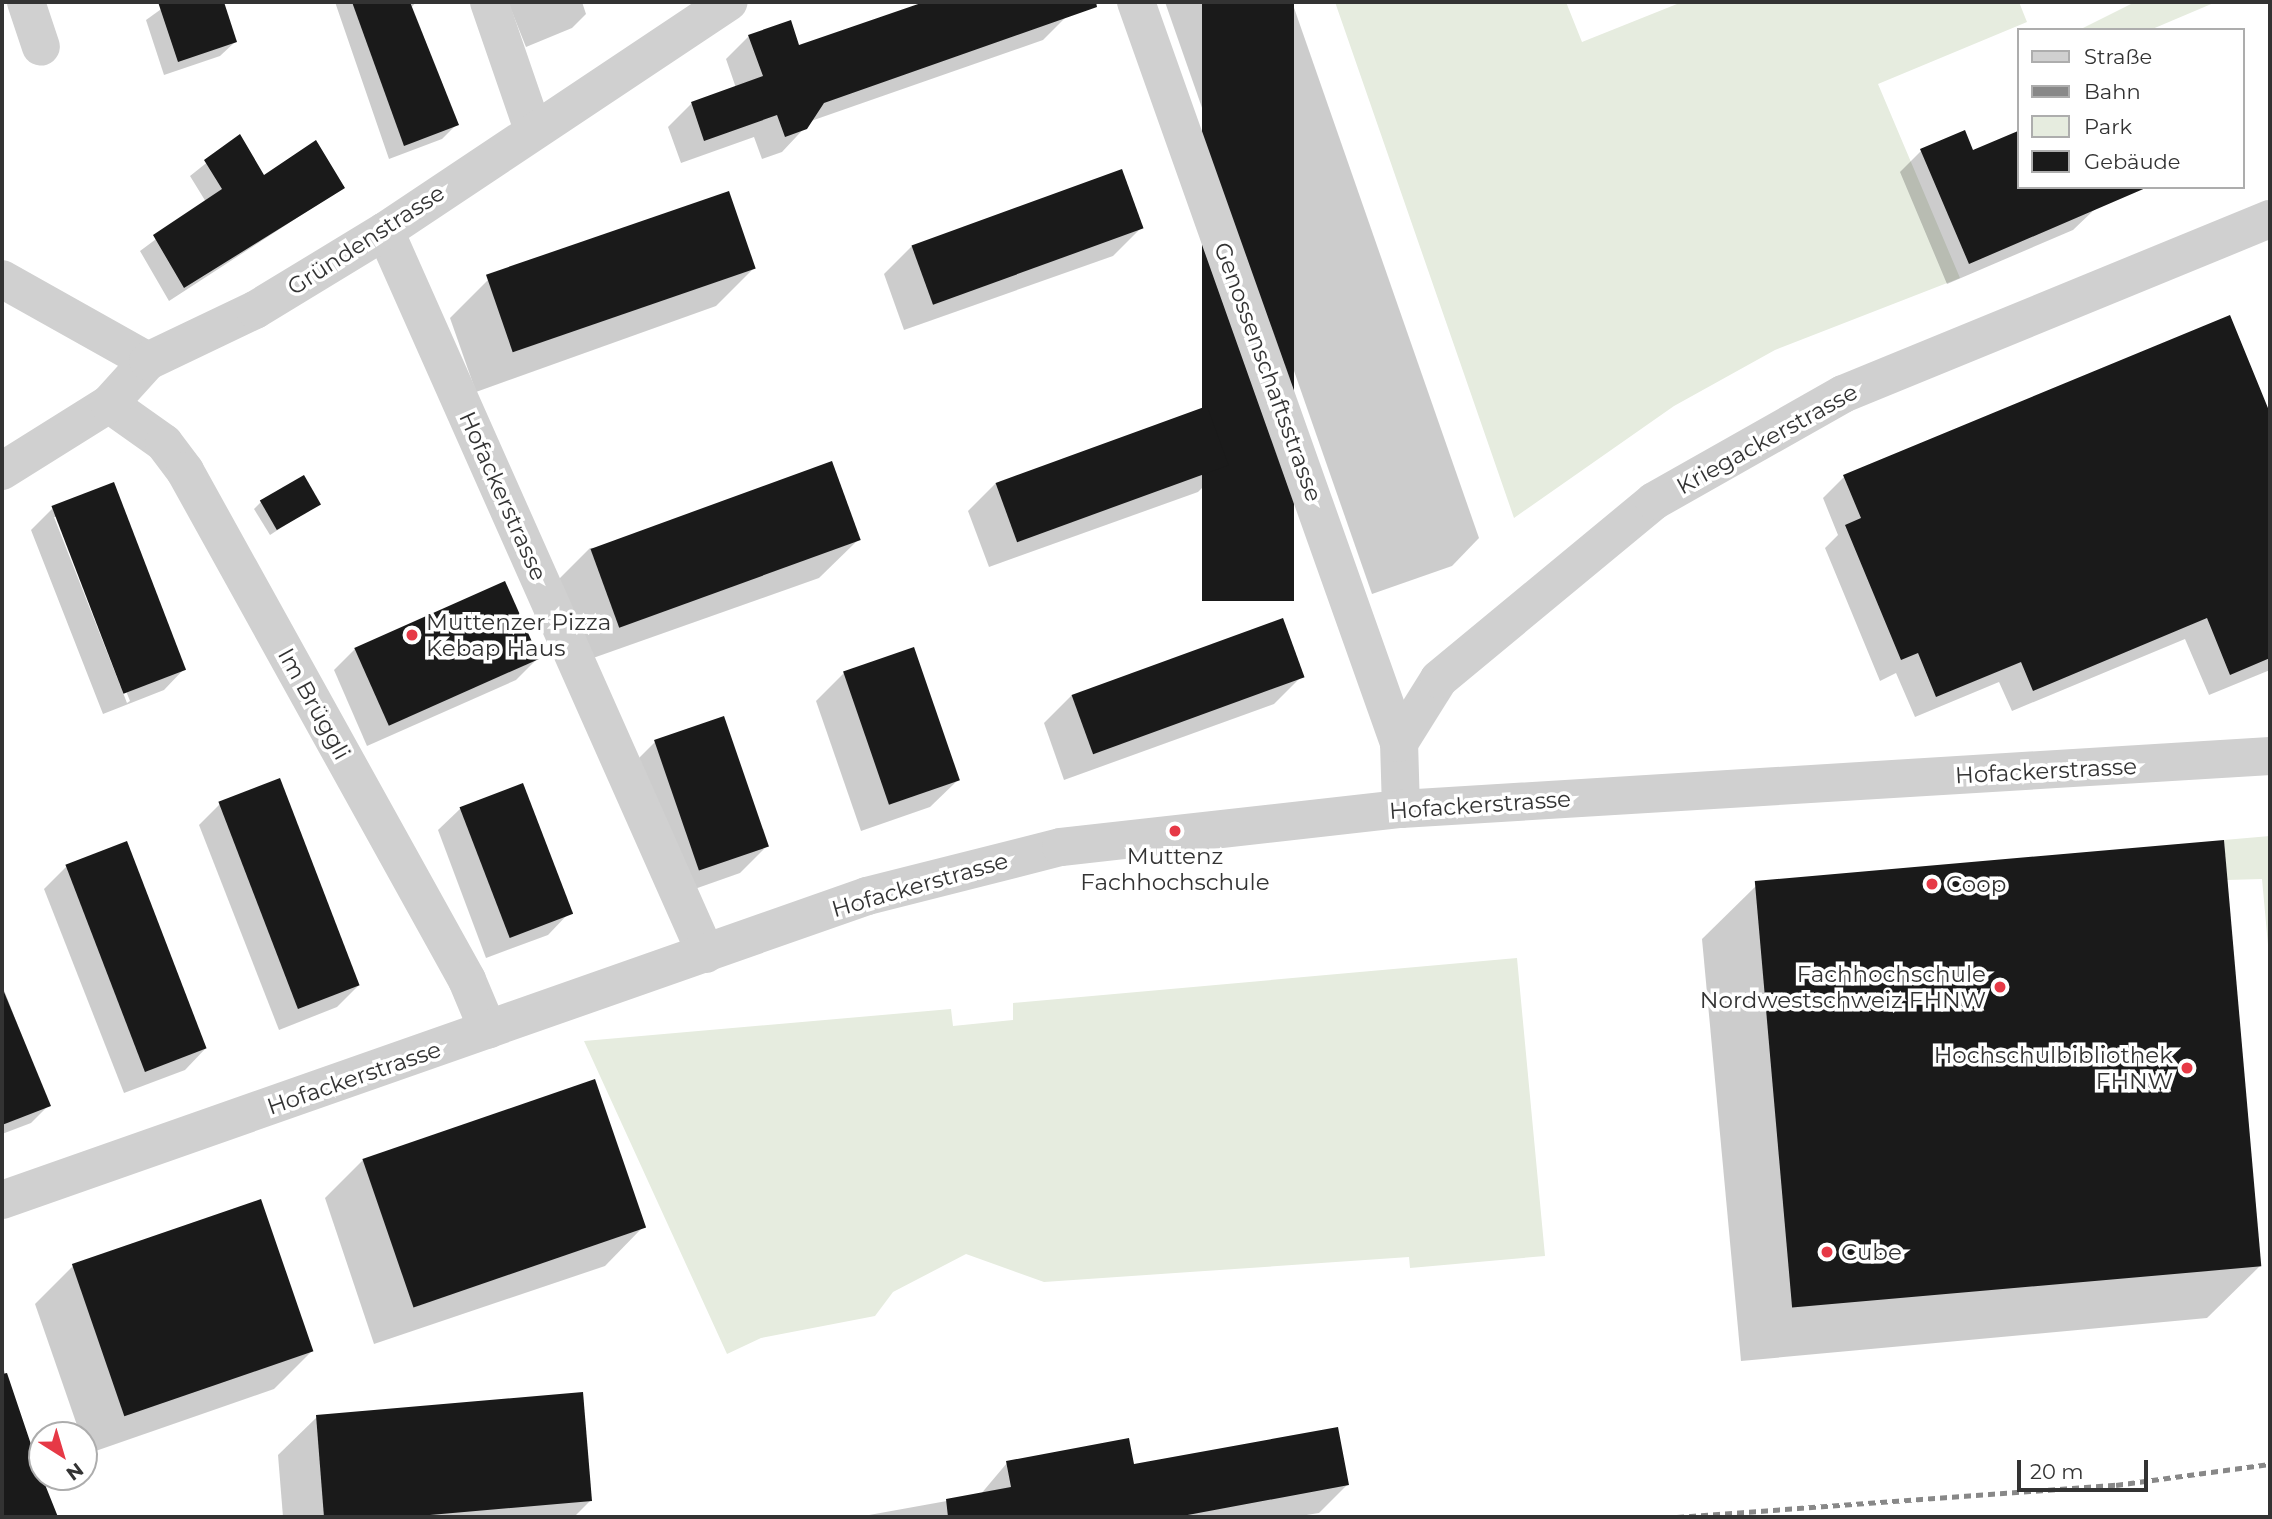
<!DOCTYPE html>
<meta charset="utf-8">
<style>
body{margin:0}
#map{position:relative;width:2272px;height:1519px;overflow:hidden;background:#fff;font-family:Montserrat,sans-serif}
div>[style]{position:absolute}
.green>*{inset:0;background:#e6ecdf}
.shadow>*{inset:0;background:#0003}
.building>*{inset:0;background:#1a1a1a;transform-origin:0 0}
.minor>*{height:38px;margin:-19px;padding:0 19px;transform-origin:19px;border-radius:19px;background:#d0d0d0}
.tertiary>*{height:38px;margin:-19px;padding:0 19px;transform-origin:19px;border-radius:19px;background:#d0d0d0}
.rail>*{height:5px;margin-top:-2.5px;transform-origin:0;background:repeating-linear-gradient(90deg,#888 0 7px,transparent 0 12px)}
.dots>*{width:19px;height:19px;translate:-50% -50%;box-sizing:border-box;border:4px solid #fff;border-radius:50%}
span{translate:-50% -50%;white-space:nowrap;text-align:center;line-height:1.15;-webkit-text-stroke:7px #fff;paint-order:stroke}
.street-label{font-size:23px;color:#333}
.poi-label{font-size:23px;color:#333}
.left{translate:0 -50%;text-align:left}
.right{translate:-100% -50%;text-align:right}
.frame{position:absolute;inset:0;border:4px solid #333;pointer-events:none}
.legend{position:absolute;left:2017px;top:28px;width:228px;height:161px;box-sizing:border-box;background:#fff;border:2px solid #adadad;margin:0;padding:9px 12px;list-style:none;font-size:21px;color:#333}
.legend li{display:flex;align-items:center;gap:14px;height:35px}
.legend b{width:35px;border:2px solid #adadad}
.north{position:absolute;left:28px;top:1421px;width:70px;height:70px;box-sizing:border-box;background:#fff;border:2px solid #adadad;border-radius:50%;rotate:143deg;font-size:19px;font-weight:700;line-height:28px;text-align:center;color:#333}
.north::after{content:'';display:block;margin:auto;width:24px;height:32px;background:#e63946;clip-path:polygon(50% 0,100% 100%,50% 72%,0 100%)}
.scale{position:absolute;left:2017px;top:1460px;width:131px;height:32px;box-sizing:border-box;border:4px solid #333;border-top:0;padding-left:9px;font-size:21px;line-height:24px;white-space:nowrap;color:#333;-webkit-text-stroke:5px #fff;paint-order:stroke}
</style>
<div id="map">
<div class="green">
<div style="clip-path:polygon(1335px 2px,1566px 2px,1582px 42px,1682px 2px,2019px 2px,2027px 22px,1878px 84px,1960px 278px,1775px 350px,1674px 406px,1514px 518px)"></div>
<div style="clip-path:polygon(2135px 2px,2216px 2px,2150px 30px,2079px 30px)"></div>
<div style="clip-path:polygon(2270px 836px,2270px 967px,2262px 879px,2227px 880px,2224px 840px)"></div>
<div style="clip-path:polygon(1517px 958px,1545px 1256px,1410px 1268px,1409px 1257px,1044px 1282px,966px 1254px,893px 1292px,875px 1316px,761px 1338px,727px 1354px,584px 1041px,951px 1009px,953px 1026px,1013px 1020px,1013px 1003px)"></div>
</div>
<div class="shadow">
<div style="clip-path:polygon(171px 2px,222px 2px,235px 42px,220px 56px,164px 75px,146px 20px)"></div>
<div style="clip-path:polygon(335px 2px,416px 2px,411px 8px,457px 124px,442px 139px,389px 159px)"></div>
<div style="clip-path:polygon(508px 2px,582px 2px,586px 14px,572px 28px,526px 47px)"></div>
<div style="clip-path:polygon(929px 2px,1061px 2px,1066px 17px,1043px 40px,811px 121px,782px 152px,762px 159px,754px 137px,681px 163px,668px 127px,691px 104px,736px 88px,726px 59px,749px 36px,798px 47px)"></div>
<div style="clip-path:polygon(1165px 2px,1292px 2px,1479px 538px,1452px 566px,1372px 594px)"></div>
<div style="clip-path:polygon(2018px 133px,2018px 187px,2095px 209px,2073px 230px,1947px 284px,1900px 172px,1921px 151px,1972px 153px)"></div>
<div style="clip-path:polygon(239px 137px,263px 177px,343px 188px,169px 301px,140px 251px,206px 202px,190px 176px)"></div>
<div style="clip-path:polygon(1141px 228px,1113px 256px,904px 330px,884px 274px,912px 246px)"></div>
<div style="clip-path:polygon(754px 268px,716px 306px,476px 392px,450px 318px,488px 280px)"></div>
<div style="clip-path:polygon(2229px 317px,2270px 418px,2270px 670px,2209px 695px,2185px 639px,2012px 711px,1999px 682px,1915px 717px,1896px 673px,1880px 681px,1825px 548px,1838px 535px,1823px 498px,1844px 477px)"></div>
<div style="clip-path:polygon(1226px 464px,1198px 492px,989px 567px,968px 511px,996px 483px)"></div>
<div style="clip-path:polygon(261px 502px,318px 504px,270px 535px,254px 509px)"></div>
<div style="clip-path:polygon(evenodd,53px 508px,185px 668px,164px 690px,103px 714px,31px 530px,53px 508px,54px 517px,57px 517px,130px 701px,127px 703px,54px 517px)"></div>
<div style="clip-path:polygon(858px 540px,819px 578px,579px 663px,552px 586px,590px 548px)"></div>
<div style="clip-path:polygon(355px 649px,537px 659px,516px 680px,367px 746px,334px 670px)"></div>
<div style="clip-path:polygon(844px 673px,958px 780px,930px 807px,861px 831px,816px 701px)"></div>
<div style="clip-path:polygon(1302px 676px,1274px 704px,1064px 780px,1044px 723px,1072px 695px)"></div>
<div style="clip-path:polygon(655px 742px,768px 845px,740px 873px,672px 897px,627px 770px)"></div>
<div style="clip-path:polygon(220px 804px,359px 985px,337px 1007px,279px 1030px,199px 825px)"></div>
<div style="clip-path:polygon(460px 809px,569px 913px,548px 935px,486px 958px,438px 830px)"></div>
<div style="clip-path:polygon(66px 867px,206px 1048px,185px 1070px,124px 1093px,44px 889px)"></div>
<div style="clip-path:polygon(1756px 886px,2261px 1265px,2207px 1318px,1741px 1361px,1702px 939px)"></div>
<div style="clip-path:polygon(2px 985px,49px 1105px,31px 1123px,2px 1134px)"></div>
<div style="clip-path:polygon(363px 1160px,643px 1227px,605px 1266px,374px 1344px,325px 1198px)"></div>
<div style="clip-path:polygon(73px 1266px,312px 1351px,274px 1389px,87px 1454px,35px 1304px)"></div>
<div style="clip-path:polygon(2px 1364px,56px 1517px,2px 1517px)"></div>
<div style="clip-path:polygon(317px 1417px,590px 1501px,574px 1517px,283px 1517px,278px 1455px)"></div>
<div style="clip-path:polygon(1007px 1463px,1133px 1466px,1347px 1485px,1319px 1513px,1294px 1517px,858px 1517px,980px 1495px)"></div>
</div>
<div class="building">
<div style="clip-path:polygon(158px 2px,224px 2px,237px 42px,178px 62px)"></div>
<div style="clip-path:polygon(352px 2px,410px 2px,459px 125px,404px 146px)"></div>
<div style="clip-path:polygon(924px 2px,1096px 2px,1097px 7px,824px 103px,807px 129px,785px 137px,777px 115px,704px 141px,691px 102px,763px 76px,748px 35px,791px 20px,799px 45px)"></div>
<div style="left:1202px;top:2px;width:92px;height:599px"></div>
<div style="clip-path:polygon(1965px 130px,1973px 150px,2018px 131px,2018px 187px,2148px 187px,1969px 264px,1920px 149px)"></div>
<div style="clip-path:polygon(240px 134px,264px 175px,316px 140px,345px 188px,184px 288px,153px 235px,222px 189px,204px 160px)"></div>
<div style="left:1122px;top:169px;width:63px;height:224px;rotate:70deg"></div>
<div style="left:729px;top:191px;width:82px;height:257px;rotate:71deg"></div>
<div style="clip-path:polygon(2230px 315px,2270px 413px,2270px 658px,2230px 675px,2207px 618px,2033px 691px,2021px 662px,1936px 697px,1918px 653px,1901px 660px,1845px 525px,1861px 518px,1843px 475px)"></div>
<div style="left:1207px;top:406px;width:63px;height:225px;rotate:70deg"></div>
<div style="left:832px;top:461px;width:84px;height:257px;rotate:70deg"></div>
<div style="left:304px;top:475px;width:34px;height:51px;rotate:60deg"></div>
<div style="left:114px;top:482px;width:201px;height:67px;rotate:69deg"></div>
<div style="left:505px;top:581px;width:85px;height:165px;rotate:66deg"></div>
<div style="left:1283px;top:618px;width:63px;height:225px;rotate:70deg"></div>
<div style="left:914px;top:647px;width:141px;height:75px;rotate:71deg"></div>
<div style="left:724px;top:716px;width:138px;height:74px;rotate:71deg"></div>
<div style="left:280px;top:778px;width:222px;height:66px;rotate:69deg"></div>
<div style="left:523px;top:783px;width:140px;height:68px;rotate:69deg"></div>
<div style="left:2224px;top:840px;width:428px;height:471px;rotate:85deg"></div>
<div style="left:127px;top:841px;width:222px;height:66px;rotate:69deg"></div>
<div style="clip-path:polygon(2px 987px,51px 1106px,2px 1125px)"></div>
<div style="left:595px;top:1079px;width:157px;height:246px;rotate:71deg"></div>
<div style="left:261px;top:1199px;width:161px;height:200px;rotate:71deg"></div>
<div style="clip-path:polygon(7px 1373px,42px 1477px,58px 1517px,2px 1517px,2px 1374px)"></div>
<div style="clip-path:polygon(583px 1392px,592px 1501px,407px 1517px,324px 1517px,316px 1415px)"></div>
<div style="clip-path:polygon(1338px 1427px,1349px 1485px,1177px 1517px,948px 1517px,946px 1499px,1011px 1487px,1006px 1461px,1129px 1438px,1134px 1464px)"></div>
</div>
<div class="minor">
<div style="left:26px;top:2px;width:47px;rotate:71.6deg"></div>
<div style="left:489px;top:2px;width:135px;rotate:71deg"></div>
<div style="left:1136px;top:2px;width:786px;rotate:70.46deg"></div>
<div style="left:385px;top:231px;width:791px;rotate:66.06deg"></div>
<div style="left:2px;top:279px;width:167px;rotate:29.3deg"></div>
<div style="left:109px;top:404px;width:67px;rotate:35.3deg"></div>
<div style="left:164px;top:443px;width:35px;rotate:53deg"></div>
<div style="left:185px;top:471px;width:582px;rotate:61.01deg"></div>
<div style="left:467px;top:980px;width:54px;rotate:67.2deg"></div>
<div style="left:2px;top:471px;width:126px;rotate:-32.1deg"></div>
<div style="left:109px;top:404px;width:58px;rotate:-47.8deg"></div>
<div style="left:148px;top:361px;width:119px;rotate:-25.5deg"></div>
<div style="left:255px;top:310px;width:152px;rotate:-31.3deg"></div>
<div style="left:385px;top:231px;width:413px;rotate:-33.7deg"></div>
<div style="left:1401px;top:809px;width:66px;rotate:-91.7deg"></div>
<div style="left:1399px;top:743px;width:75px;rotate:-58deg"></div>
<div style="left:1439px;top:679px;width:279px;rotate:-39.6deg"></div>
<div style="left:1654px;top:501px;width:217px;rotate:-29.5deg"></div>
<div style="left:1843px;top:394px;width:461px;rotate:-22.3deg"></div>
</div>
<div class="tertiary">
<div style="left:2px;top:1200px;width:917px;rotate:-19.36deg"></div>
<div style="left:867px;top:896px;width:200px;rotate:-14.2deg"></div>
<div style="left:1061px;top:847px;width:342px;rotate:-6.4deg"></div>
<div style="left:1401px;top:809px;width:871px;rotate:-3.49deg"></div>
</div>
<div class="rail">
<div style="left:1677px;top:1517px;width:440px;rotate:-4.2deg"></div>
<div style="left:2116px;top:1485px;width:155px;rotate:-7.8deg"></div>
</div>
<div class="dots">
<div style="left:412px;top:635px;background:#e63946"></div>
<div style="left:1175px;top:831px;background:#e63946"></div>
<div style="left:1932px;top:884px;background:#e63946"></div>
<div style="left:2000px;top:987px;background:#e63946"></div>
<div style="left:2187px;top:1068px;background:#e63946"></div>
<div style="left:1827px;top:1252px;background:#e63946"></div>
</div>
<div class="street-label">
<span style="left:366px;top:240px;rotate:-33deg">Gründenstrasse</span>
<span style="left:1268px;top:372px;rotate:70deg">Genossenschaftsstrasse</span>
<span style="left:1767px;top:439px;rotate:-29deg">Kriegackerstrasse</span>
<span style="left:503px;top:496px;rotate:66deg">Hofackerstrasse</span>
<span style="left:314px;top:704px;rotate:61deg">Im Brüggli</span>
<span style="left:2046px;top:771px;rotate:-3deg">Hofackerstrasse</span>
<span style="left:1480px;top:805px;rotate:-4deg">Hofackerstrasse</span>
<span style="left:920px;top:885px;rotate:-16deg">Hofackerstrasse</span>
<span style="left:354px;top:1078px;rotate:-19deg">Hofackerstrasse</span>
</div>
<div class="poi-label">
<span class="left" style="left:426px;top:635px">Muttenzer Pizza<br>Kebap Haus</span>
<span style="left:1175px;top:869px">Muttenz<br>Fachhochschule</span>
<span class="left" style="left:1946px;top:884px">Coop</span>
<span class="right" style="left:1986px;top:987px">Fachhochschule<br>Nordwestschweiz FHNW</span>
<span class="right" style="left:2173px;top:1068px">Hochschulbibliothek<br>FHNW</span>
<span class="left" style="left:1841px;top:1252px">Cube</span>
</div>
<div class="frame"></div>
<ul class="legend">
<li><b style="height:9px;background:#d0d0d0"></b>Straße</li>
<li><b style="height:9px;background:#888"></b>Bahn</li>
<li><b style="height:19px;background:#e6ecdf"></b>Park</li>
<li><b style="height:19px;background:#1a1a1a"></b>Gebäude</li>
</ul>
<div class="north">N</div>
<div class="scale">20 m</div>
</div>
